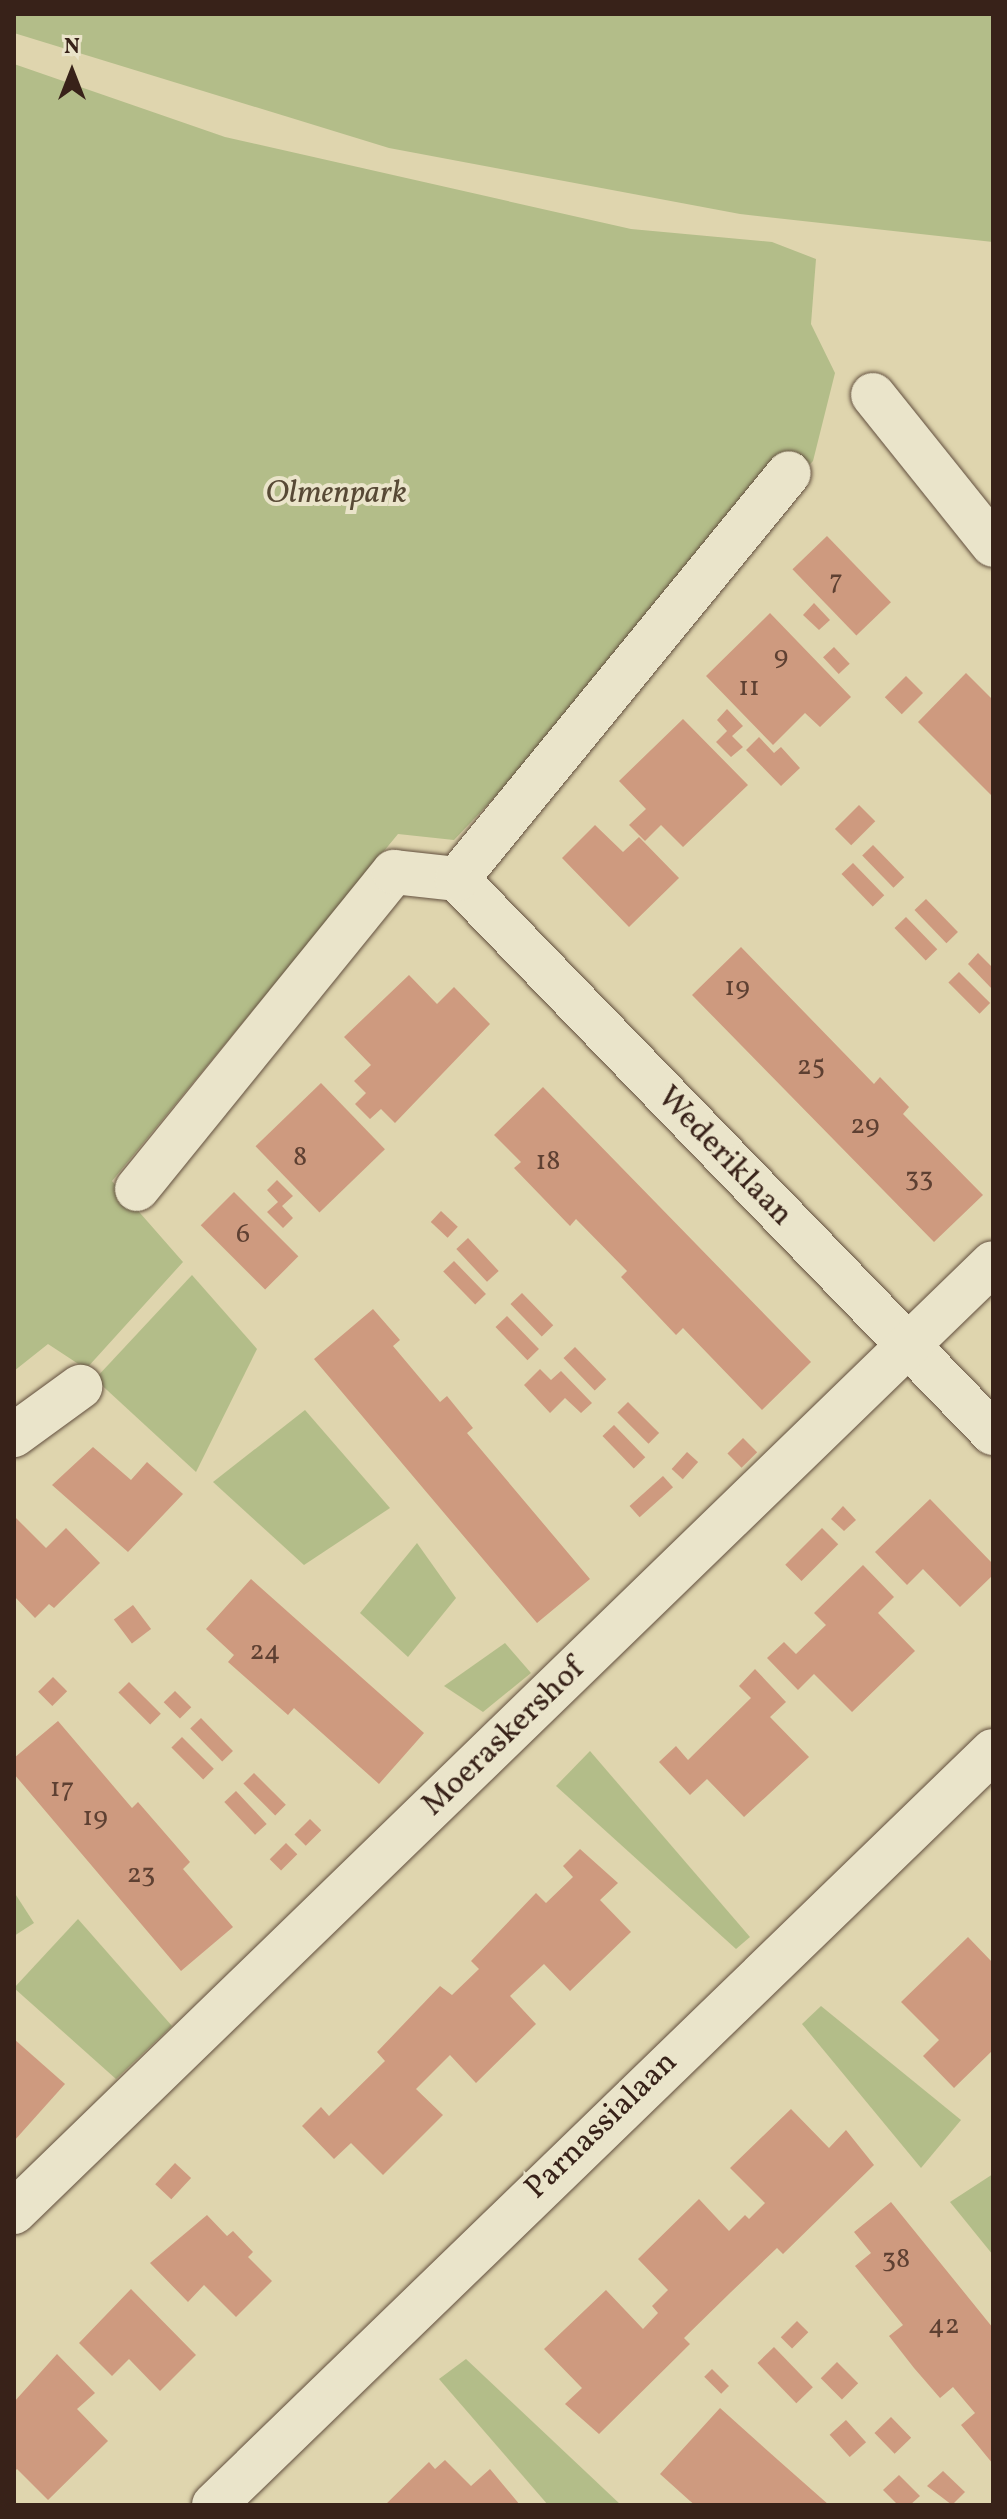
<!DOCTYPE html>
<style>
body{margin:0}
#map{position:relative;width:1007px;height:2519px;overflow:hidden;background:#dfd5ae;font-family:Vollkorn,serif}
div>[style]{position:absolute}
.green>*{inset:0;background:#b3bd89}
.building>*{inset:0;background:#ce9a7f;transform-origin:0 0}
.roads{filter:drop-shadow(0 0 2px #624f3e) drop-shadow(0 0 2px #624f3e)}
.street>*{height:44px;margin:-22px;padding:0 22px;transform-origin:22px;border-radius:22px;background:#eae4ca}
span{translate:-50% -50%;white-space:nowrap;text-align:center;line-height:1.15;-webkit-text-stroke:8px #eae4ca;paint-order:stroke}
.number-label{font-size:28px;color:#5e4032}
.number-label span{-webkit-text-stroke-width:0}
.park-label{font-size:32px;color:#574935;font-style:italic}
.street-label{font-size:32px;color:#382219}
.frame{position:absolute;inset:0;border:16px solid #382219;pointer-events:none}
.north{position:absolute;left:32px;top:32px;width:80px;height:80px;-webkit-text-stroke:6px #eae4ca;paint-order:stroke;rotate:0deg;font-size:22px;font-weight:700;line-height:32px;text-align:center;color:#382219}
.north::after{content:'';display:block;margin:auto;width:28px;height:36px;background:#382219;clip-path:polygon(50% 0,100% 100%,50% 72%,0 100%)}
</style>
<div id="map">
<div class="green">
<div style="clip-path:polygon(14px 14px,993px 14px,993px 242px,740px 214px,389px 148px,14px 33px)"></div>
<div style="clip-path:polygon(14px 64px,225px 137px,631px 229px,772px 242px,816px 259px,811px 324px,835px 373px,813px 461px,454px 840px,398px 834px,112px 1181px,183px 1262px,86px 1369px,48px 1344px,14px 1371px)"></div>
<div style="clip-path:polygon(192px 1275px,257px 1349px,196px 1472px,95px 1379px)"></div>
<div style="clip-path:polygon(305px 1410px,390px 1508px,304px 1565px,213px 1482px)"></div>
<div style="clip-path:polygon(417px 1543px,456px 1598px,408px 1657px,360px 1613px)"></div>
<div style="clip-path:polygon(505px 1643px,531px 1673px,483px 1712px,444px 1686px)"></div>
<div style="clip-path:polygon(590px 1751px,750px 1937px,736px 1949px,556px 1786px)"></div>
<div style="clip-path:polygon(14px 1892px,34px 1923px,14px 1936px)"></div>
<div style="clip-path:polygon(78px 1919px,172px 2026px,116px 2079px,14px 1988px)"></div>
<div style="clip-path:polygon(821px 2006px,961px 2120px,921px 2168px,802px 2024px)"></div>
<div style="clip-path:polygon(993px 2174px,993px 2255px,950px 2202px)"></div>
<div style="clip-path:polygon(466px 2359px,621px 2505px,548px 2505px,439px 2379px)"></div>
</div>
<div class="building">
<div style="left:827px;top:536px;width:92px;height:48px;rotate:46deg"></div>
<div style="clip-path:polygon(814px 603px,830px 620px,819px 630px,803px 615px)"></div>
<div style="clip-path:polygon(770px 613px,851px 697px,820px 727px,805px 713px,773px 745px,706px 676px)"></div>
<div style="left:834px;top:647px;width:23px;height:15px;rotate:47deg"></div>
<div style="clip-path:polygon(966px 673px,993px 700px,993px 797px,918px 722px)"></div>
<div style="left:906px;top:676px;width:24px;height:30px;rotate:45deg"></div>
<div style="clip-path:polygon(727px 709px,743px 726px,732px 736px,743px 747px,731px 757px,716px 742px,727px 731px,717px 720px)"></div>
<div style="clip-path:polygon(683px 719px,748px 785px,683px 847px,661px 825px,645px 841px,629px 825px,646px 809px,619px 781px)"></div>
<div style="clip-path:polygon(759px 737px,774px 753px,781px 747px,800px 768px,781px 786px,746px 750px)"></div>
<div style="left:859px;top:805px;width:23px;height:34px;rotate:45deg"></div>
<div style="clip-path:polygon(595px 825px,623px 852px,639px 837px,679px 878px,629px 927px,562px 858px)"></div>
<div style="left:873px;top:845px;width:45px;height:15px;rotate:46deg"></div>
<div style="left:853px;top:863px;width:45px;height:16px;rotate:46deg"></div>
<div style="left:926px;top:899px;width:46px;height:16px;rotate:46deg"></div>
<div style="left:906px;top:917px;width:45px;height:16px;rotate:46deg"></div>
<div style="clip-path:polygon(741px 947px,874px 1084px,880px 1077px,909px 1107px,903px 1114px,983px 1195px,934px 1242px,692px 995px)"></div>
<div style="clip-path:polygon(978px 953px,993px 968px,993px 990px,968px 964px)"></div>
<div style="left:959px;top:972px;width:44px;height:15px;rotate:45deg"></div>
<div style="clip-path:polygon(409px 975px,437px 1004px,454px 987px,490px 1024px,395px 1123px,381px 1109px,370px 1119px,355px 1104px,366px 1093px,354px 1081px,371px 1065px,344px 1037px)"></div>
<div style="left:321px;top:1083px;width:92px;height:91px;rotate:46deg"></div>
<div style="clip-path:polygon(543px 1087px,811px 1362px,762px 1410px,683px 1328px,676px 1335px,621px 1277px,627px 1271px,576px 1219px,570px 1226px,514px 1168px,521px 1162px,494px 1135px)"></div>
<div style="clip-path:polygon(277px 1180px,293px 1196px,282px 1206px,293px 1218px,283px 1228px,267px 1212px,278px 1202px,267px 1190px)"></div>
<div style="left:234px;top:1192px;width:91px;height:47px;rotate:45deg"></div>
<div style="left:441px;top:1211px;width:23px;height:15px;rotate:43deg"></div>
<div style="left:468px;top:1238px;width:45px;height:16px;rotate:47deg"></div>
<div style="left:454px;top:1261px;width:46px;height:15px;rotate:46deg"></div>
<div style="left:522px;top:1293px;width:45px;height:16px;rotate:46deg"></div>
<div style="clip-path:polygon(373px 1309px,400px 1340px,393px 1346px,440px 1402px,447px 1396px,473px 1428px,467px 1433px,590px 1579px,537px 1623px,314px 1359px)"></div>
<div style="left:507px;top:1316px;width:46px;height:16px;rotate:46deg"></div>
<div style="left:575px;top:1347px;width:45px;height:16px;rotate:46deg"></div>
<div style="clip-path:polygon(540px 1369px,551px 1380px,561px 1371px,592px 1403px,581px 1413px,565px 1398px,550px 1413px,524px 1385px)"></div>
<div style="left:628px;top:1402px;width:44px;height:15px;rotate:45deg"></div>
<div style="left:614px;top:1425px;width:45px;height:16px;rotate:46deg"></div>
<div style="left:743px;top:1438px;width:20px;height:22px;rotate:45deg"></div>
<div style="clip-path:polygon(93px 1447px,131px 1480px,147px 1462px,183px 1494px,128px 1552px,52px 1485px)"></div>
<div style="left:687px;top:1452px;width:15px;height:23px;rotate:42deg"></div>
<div style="left:663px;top:1476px;width:15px;height:45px;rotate:48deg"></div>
<div style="clip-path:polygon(930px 1499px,993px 1564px,993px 1575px,960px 1607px,923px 1569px,907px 1585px,875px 1552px)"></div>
<div style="clip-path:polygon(843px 1506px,856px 1520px,844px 1531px,831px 1519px)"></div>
<div style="clip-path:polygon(14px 1516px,46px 1548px,66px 1528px,100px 1563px,54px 1608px,49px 1604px,35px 1618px,14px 1596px)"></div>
<div style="left:822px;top:1528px;width:23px;height:52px;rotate:45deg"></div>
<div style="clip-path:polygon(863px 1565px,894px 1597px,878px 1613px,915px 1651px,852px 1712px,814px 1674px,798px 1690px,767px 1658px,784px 1642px,796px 1654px,826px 1625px,814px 1613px)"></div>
<div style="clip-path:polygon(251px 1579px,424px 1733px,379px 1784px,294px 1708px,288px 1715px,228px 1662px,234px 1655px,206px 1629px)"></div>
<div style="left:133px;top:1605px;width:30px;height:24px;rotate:53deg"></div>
<div style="clip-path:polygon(755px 1669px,786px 1702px,770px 1717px,809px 1757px,744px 1817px,707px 1779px,690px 1795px,659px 1762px,676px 1746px,688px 1760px,751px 1698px,739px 1686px)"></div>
<div style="left:53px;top:1677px;width:20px;height:21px;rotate:45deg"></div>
<div style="left:129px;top:1682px;width:45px;height:15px;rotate:45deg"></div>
<div style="left:175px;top:1691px;width:23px;height:16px;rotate:45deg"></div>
<div style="left:201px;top:1718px;width:46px;height:15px;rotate:46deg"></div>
<div style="clip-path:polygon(58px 1721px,132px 1808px,138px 1802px,190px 1862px,183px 1869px,233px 1927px,181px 1971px,14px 1774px,14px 1758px)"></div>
<div style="left:182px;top:1737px;width:45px;height:15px;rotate:45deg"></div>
<div style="left:254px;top:1773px;width:45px;height:15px;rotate:45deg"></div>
<div style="left:236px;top:1791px;width:45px;height:16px;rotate:47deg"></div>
<div style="left:310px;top:1819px;width:16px;height:22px;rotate:45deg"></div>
<div style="left:286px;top:1843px;width:16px;height:23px;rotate:45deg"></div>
<div style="clip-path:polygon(580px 1849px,618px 1883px,600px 1900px,631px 1932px,570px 1991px,544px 1964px,510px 1996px,536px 2024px,476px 2083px,450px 2055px,416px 2089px,443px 2115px,383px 2175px,351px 2143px,334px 2159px,302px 2126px,321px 2107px,329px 2116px,385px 2061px,377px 2052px,440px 1986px,452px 1995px,479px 1969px,471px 1961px,536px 1893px,546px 1903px,573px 1877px,563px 1866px)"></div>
<div style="clip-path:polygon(968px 1937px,993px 1963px,993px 2050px,954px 2088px,923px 2056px,939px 2040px,901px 2002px)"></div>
<div style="clip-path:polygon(14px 2039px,65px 2084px,14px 2141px)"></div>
<div style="clip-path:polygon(791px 2109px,829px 2148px,846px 2130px,874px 2165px,783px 2254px,777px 2248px,730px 2293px,684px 2338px,690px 2344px,599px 2434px,565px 2404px,582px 2388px,544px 2349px,606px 2290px,643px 2329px,658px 2313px,652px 2306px,668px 2290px,638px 2259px,699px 2199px,729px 2231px,745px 2215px,749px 2219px,765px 2203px,730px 2168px)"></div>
<div style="left:175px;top:2163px;width:22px;height:29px;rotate:43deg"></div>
<div style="clip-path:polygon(891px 2202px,993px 2328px,993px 2464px,961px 2425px,975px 2413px,953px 2387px,940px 2398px,914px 2368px,889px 2336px,903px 2325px,855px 2266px,871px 2253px,854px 2232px)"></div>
<div style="clip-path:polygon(207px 2215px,227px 2236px,233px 2231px,253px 2252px,248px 2257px,272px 2281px,236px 2317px,204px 2285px,188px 2302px,150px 2263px)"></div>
<div style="clip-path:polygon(131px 2289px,196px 2355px,160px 2391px,129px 2359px,112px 2376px,79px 2343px)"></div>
<div style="left:797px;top:2321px;width:16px;height:23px;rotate:45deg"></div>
<div style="left:774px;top:2347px;width:56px;height:23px;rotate:46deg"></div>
<div style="clip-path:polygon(57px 2354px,95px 2393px,77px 2409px,108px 2441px,48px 2500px,17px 2469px,14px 2472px,14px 2402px)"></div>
<div style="left:837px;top:2362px;width:30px;height:23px;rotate:45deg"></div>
<div style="left:712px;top:2369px;width:24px;height:11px;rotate:45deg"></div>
<div style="clip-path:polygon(720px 2408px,778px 2460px,829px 2505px,695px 2505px,690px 2501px,660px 2474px)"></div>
<div style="left:891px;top:2417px;width:29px;height:23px;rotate:46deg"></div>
<div style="left:846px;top:2420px;width:30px;height:22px;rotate:48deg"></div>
<div style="clip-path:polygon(445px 2460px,471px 2486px,490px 2469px,520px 2505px,385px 2505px,429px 2462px,435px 2469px)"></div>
<div style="clip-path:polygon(943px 2471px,965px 2492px,952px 2505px,927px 2486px)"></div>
<div style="clip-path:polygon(899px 2475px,920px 2496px,910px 2505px,898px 2505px,883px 2490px)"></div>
</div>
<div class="roads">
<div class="street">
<div style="left:873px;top:395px;width:192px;rotate:51.3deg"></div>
<div style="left:457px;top:879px;width:771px;rotate:45.95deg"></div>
<div style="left:137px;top:1189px;width:408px;rotate:-51deg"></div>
<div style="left:394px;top:872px;width:63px;rotate:6.3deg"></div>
<div style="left:457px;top:879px;width:524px;rotate:-50.73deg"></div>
<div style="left:14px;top:1435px;width:82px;rotate:-36deg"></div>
<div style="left:14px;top:2212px;width:1363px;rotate:-44.11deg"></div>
<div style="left:214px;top:2505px;width:1084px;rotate:-44.07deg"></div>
</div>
</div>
<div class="number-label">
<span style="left:836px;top:581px">7</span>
<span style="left:781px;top:657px">9</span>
<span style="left:749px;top:688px">11</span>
<span style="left:737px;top:988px">19</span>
<span style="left:811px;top:1067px">25</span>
<span style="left:865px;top:1126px">29</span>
<span style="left:300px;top:1158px">8</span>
<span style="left:548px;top:1162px">18</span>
<span style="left:919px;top:1179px">33</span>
<span style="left:243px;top:1235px">6</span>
<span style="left:265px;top:1652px">24</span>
<span style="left:62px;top:1789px">17</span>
<span style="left:95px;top:1818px">19</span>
<span style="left:141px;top:1875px">23</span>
<span style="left:896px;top:2260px">38</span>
<span style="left:944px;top:2326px">42</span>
</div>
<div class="park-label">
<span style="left:336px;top:494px">Olmenpark</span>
</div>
<div class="street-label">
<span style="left:724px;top:1157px;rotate:46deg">Wederiklaan</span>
<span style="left:504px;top:1738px;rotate:-44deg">Moeraskershof</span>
<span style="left:602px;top:2126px;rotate:-44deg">Parnassialaan</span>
</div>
<div class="frame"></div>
<div class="north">N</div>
</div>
